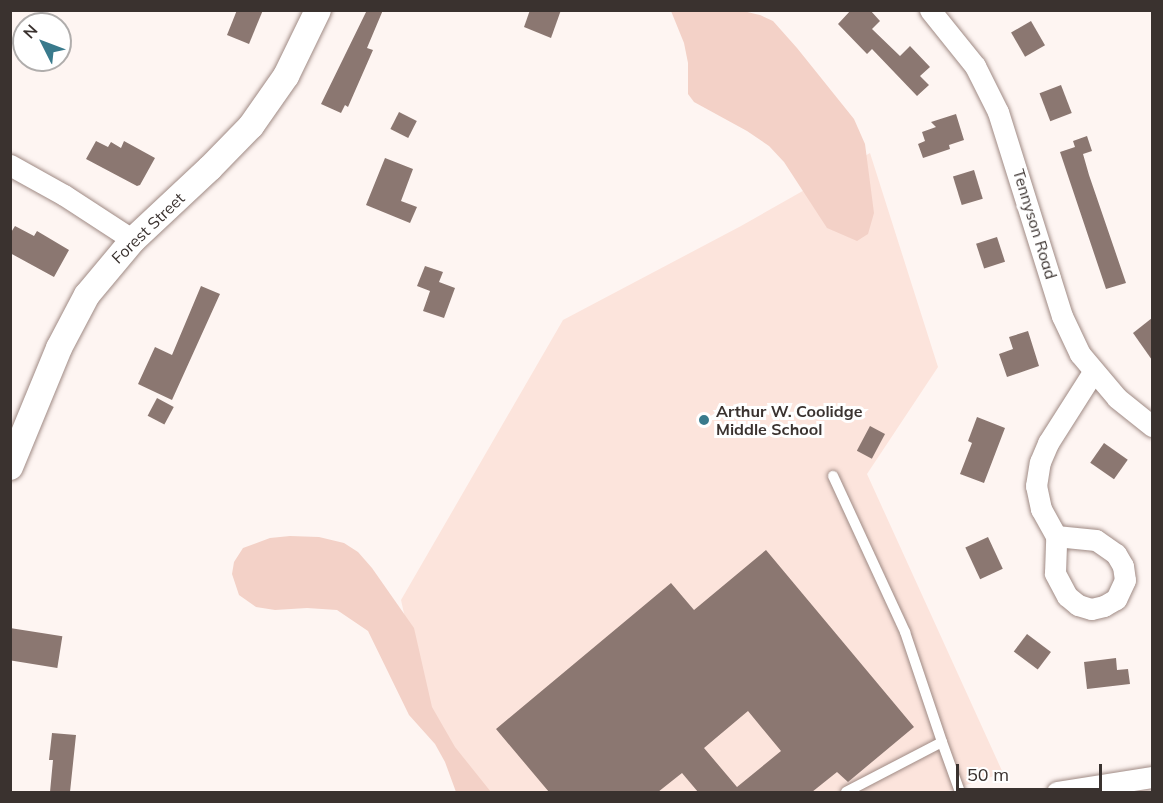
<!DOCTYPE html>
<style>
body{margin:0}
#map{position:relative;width:1163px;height:803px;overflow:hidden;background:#fef5f2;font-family:Mulish,sans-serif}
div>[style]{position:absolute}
.built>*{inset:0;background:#fce4dc}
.green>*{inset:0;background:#f3d1c7}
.building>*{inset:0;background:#8b7771;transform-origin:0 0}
.roads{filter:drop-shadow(0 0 2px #9f8a84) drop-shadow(0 0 2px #9f8a84)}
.service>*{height:10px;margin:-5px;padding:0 5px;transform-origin:5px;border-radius:5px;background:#fff}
.minor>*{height:21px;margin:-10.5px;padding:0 10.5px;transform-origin:10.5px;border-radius:10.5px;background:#fff}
.tertiary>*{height:26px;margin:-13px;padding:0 13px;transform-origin:13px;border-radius:13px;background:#fff}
.dots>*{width:16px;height:16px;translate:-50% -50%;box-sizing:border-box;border:3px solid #fff;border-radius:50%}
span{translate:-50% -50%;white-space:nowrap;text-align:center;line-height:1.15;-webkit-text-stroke:6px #fff;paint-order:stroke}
.street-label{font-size:16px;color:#3a322f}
.poi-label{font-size:16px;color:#3a322f;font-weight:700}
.left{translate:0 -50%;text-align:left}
.frame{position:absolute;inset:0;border:12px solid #3a322f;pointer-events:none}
.north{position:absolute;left:12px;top:12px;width:60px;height:60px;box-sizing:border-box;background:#fff;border:2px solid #b0adac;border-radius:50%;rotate:312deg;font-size:16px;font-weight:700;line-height:24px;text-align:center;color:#3a322f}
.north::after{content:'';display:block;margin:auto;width:21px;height:27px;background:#397a8c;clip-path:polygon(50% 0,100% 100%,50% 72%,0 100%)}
.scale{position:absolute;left:956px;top:764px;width:146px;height:27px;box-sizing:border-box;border:3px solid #3a322f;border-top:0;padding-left:8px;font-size:18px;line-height:21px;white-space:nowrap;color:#3a322f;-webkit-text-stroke:4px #fff;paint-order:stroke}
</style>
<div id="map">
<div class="built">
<div style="clip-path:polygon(870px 153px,938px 367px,867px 474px,1003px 773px,945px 792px,480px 792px,431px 735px,401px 600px,563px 320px,741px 226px)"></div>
</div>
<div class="green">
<div style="clip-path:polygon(671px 11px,743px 11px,760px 15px,773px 21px,797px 48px,854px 119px,865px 144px,874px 213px,868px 234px,857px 241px,827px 228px,784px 162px,769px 146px,747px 131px,694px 102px,688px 94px,688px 63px,684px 43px)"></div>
<div style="clip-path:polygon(290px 536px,319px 537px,344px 543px,358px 552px,372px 568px,414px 628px,432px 707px,455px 747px,491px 792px,456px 792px,445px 762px,435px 744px,409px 715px,368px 631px,337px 610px,307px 608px,275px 610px,256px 607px,239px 595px,232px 574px,234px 562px,243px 548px,270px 538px)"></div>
</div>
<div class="building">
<div style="clip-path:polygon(237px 10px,263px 10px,249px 44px,227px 35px)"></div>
<div style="clip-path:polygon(367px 10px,383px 10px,367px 48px,373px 50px,348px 107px,345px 105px,341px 113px,321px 104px)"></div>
<div style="clip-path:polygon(530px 10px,561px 10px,551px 38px,524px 27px)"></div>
<div style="clip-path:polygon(851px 10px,870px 10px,880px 21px,872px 29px,900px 56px,910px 46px,930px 67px,920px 76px,929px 85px,917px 96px,872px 49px,867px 54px,838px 24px)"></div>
<div style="left:1031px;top:21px;width:28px;height:23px;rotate:60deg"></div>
<div style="left:1061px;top:85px;width:30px;height:23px;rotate:69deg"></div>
<div style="left:399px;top:112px;width:20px;height:19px;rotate:27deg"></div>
<div style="clip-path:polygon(956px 114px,964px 140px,949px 145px,950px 149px,923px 158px,918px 144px,925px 141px,922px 132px,936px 127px,931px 122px)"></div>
<div style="clip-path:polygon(1087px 136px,1092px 151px,1083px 154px,1089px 175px,1126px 283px,1106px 289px,1060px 152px,1075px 147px,1073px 141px)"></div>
<div style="clip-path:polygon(96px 141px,108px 147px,111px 142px,121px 148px,124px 141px,155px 158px,140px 185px,137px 186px,86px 159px)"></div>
<div style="clip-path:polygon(385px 158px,413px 169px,401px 201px,417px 207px,410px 223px,366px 205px)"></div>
<div style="left:974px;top:170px;width:30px;height:22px;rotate:73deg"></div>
<div style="clip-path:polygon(15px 226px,34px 236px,37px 231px,69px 250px,54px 277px,10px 253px,10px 234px)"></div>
<div style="left:997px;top:237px;width:26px;height:22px;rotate:72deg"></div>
<div style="clip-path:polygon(425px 266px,443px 272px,439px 282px,455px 288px,444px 318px,423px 311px,430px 291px,417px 286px)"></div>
<div style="clip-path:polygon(201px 286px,220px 294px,172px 400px,138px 384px,155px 347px,172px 355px)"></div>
<div style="clip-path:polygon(1152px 318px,1152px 360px,1133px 333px)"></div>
<div style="clip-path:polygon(1028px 331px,1039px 366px,1007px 377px,999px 354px,1013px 349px,1009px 337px)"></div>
<div style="left:157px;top:398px;width:19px;height:20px;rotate:28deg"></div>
<div style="clip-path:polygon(977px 417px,1005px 428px,984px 483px,960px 474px,972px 443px,968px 441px)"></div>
<div style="left:870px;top:426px;width:17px;height:28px;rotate:28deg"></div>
<div style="left:1104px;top:443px;width:29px;height:24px;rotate:35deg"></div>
<div style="left:988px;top:537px;width:35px;height:25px;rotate:65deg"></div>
<div style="clip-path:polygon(evenodd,766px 550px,914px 727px,848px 782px,837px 772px,812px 792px,698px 792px,682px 773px,658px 792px,549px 792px,496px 729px,671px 583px,694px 610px,766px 550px,748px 711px,781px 751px,737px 787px,704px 748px,748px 711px)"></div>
<div style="left:10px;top:628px;width:53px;height:32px;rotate:9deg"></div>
<div style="left:1027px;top:634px;width:30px;height:22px;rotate:37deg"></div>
<div style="clip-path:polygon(1116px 658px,1117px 670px,1128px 669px,1130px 684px,1087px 689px,1084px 662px)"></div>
<div style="clip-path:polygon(52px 733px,76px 735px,70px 792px,50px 792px,53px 760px,49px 760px)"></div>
</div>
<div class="roads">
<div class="service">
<div style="left:833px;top:476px;width:172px;rotate:65.2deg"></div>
<div style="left:905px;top:632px;width:116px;rotate:71.4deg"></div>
<div style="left:846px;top:792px;width:108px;rotate:-27.5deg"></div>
<div style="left:942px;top:742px;width:53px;rotate:70.2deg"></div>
</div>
<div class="minor">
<div style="left:930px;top:10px;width:72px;rotate:51.2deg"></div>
<div style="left:975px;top:66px;width:51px;rotate:63.4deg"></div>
<div style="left:998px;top:112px;width:214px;rotate:72.6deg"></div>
<div style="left:1062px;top:316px;width:42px;rotate:64.7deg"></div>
<div style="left:1080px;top:354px;width:57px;rotate:49.9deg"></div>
<div style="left:1117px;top:398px;width:45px;rotate:38.7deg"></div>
<div style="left:10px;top:165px;width:62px;rotate:29.1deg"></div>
<div style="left:64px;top:195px;width:82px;rotate:33.1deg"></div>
<div style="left:1056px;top:536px;width:40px;rotate:5.7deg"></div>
<div style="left:1096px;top:540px;width:24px;rotate:35deg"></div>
<div style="left:1116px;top:554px;width:14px;rotate:60deg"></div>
<div style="left:1123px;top:566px;width:14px;rotate:82deg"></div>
<div style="left:1125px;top:580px;width:21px;rotate:115deg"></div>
<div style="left:1116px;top:599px;width:14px;rotate:150deg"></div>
<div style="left:1104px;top:606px;width:13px;rotate:167deg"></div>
<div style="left:1091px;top:609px;width:14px;rotate:-163deg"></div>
<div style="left:1078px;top:605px;width:14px;rotate:-141deg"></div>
<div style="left:1067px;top:596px;width:26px;rotate:-118deg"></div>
<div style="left:1055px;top:573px;width:37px;rotate:-88deg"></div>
<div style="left:1056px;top:536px;width:31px;rotate:-119deg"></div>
<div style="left:1041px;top:509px;width:24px;rotate:-102deg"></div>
<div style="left:1036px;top:486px;width:24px;rotate:-81deg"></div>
<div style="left:1040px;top:462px;width:21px;rotate:-67deg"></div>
<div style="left:1048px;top:443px;width:84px;rotate:-57.6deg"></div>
<div style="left:1057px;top:792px;width:96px;rotate:-9deg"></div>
</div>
<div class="tertiary">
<div style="left:10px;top:467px;width:129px;rotate:-67.6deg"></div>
<div style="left:59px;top:348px;width:60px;rotate:-62.2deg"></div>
<div style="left:87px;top:295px;width:72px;rotate:-50.1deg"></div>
<div style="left:133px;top:240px;width:105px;rotate:-43.1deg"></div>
<div style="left:210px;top:168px;width:59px;rotate:-45.7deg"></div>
<div style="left:251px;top:126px;width:61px;rotate:-55deg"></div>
<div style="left:286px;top:76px;width:73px;rotate:-64.1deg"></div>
</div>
</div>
<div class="dots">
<div style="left:704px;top:420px;background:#397a8c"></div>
</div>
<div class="street-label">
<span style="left:1035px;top:224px;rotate:73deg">Tennyson Road</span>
<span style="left:148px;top:228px;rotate:-44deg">Forest Street</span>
</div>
<div class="poi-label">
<span class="left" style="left:716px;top:420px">Arthur W. Coolidge<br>Middle School</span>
</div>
<div class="frame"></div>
<div class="north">N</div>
<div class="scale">50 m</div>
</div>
